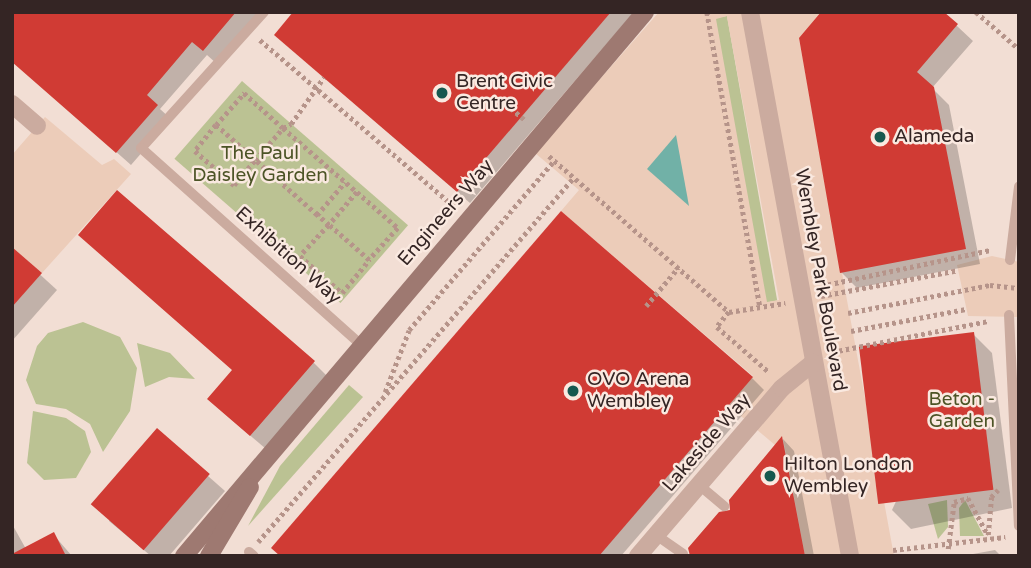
<!DOCTYPE html>
<style>
body{margin:0}
#map{position:relative;width:1031px;height:568px;overflow:hidden;background:#f2ded4;font-family:"Varela Round",sans-serif}
div>[style]{position:absolute}
.green>*{inset:0;background:#bbc293;transform-origin:0 0}
.plaza>*{inset:0;background:#ecccb9}
.water>*{inset:0;background:#71b1a7}
.shadow>*{inset:0;background:#0003}
.building>*{inset:0;background:#d03b34;transform-origin:0 0}
.path>*{height:4.5px;margin-top:-2.25px;transform-origin:0;background:repeating-linear-gradient(90deg,#b6948a 0 3.5px,transparent 0 7px)}
.lane>*{height:10px;margin:-5px;padding:0 5px;transform-origin:5px;border-radius:5px;background:#cbab9f}
.street>*{height:18px;margin:-9px;padding:0 9px;transform-origin:9px;border-radius:9px;background:#cbab9f}
.secondary>*{height:18px;margin:-9px;padding:0 9px;transform-origin:9px;border-radius:9px;background:#9e7971}
.path-bridge>*{height:4.5px;margin-top:-2.25px;transform-origin:0;background:repeating-linear-gradient(90deg,#b6948a 0 3.5px,transparent 0 7px)}
.dots>*{width:19px;height:19px;translate:-50% -50%;box-sizing:border-box;border:4px solid #fae9e0;border-radius:50%}
span{translate:-50% -50%;white-space:nowrap;text-align:center;line-height:1.15;-webkit-text-stroke:5px #fae9e0;paint-order:stroke}
.poi-label{font-size:19px;color:#342524}
.left{translate:0 -50%;text-align:left}
.park-label{font-size:19px;color:#4c5426}
.street-label{font-size:19px;color:#342524}
.frame{position:absolute;inset:0;border:14px solid #342524;pointer-events:none}
</style>
<div id="map">
<div class="green">
<div style="left:727px;top:16px;width:289px;height:12px;rotate:80deg"></div>
<div style="left:242px;top:81px;width:220px;height:103px;rotate:41deg"></div>
<div style="clip-path:polygon(83px 322px,120px 337px,137px 368px,130px 411px,103px 452px,90px 424px,66px 409px,36px 404px,26px 380px,37px 346px,48px 333px)"></div>
<div style="clip-path:polygon(137px 343px,170px 353px,195px 379px,169px 377px,145px 387px)"></div>
<div style="clip-path:polygon(349px 385px,363px 397px,248px 526px,280px 466px)"></div>
<div style="clip-path:polygon(33px 411px,66px 418px,85px 431px,91px 452px,76px 478px,44px 480px,27px 463px)"></div>
<div style="clip-path:polygon(947px 500px,948px 527px,938px 539px,928px 504px)"></div>
<div style="clip-path:polygon(965px 500px,984px 536px,960px 536px,959px 508px)"></div>
</div>
<div class="plaza">
<div style="clip-path:polygon(evenodd,659px 12px,821px 12px,799px 39px,894px 556px,805px 556px,783px 438px,775px 445px,728px 405px,753px 376px,561px 211px,579px 190px,535px 153px,659px 12px,727px 16px,727px 17px,779px 300px,767px 302px,716px 19px,727px 16px)"></div>
<div style="clip-path:polygon(45px 117px,102px 165px,114px 159px,131px 174px,42px 273px,12px 247px,12px 155px)"></div>
<div style="clip-path:polygon(992px 256px,1019px 262px,1019px 317px,968px 316px,957px 265px)"></div>
</div>
<div class="water">
<div style="clip-path:polygon(676px 135px,689px 206px,647px 169px)"></div>
</div>
<div class="shadow">
<div style="clip-path:polygon(12px 12px,256px 12px,259px 15px,217px 64px,207px 55px,160px 109px,171px 119px,131px 165px,17px 64px)"></div>
<div style="clip-path:polygon(296px 12px,634px 12px,470px 203px,289px 47px)"></div>
<div style="clip-path:polygon(942px 12px,973px 41px,932px 88px,949px 105px,980px 264px,857px 288px,841px 272px,801px 39px)"></div>
<div style="clip-path:polygon(12px 249px,57px 290px,12px 341px)"></div>
<div style="clip-path:polygon(973px 334px,992px 353px,1012px 508px,911px 529px,892px 510px)"></div>
<div style="clip-path:polygon(313px 362px,328px 377px,266px 449px,224px 413px,234px 371px)"></div>
<div style="clip-path:polygon(752px 378px,764px 390px,621px 556px,281px 556px)"></div>
<div style="clip-path:polygon(157px 431px,225px 491px,169px 556px,151px 556px,109px 521px)"></div>
<div style="clip-path:polygon(783px 439px,794px 451px,814px 556px,690px 556px,732px 512px)"></div>
<div style="clip-path:polygon(12px 524px,26px 549px,53px 534px,72px 556px,12px 556px)"></div>
<div style="clip-path:polygon(995px 550px,1001px 556px,962px 556px)"></div>
</div>
<div class="building">
<div style="clip-path:polygon(12px 12px,236px 12px,203px 51px,192px 42px,147px 95px,158px 105px,116px 153px,12px 62px)"></div>
<div style="clip-path:polygon(293px 12px,611px 12px,457px 192px,274px 35px)"></div>
<div style="clip-path:polygon(821px 12px,944px 12px,958px 24px,917px 72px,934px 87px,966px 249px,840px 273px,799px 38px)"></div>
<div style="clip-path:polygon(117px 190px,315px 361px,250px 436px,207px 399px,232px 370px,78px 235px)"></div>
<div style="clip-path:polygon(561px 211px,753px 377px,599px 556px,280px 556px,271px 548px)"></div>
<div style="clip-path:polygon(12px 247px,42px 273px,12px 307px)"></div>
<div style="left:974px;top:332px;width:159px;height:116px;rotate:83deg"></div>
<div style="left:157px;top:428px;width:70px;height:101px;rotate:41deg"></div>
<div style="clip-path:polygon(782px 436px,805px 556px,690px 556px,688px 548px,719px 512px,730px 510px,729px 500px)"></div>
<div style="clip-path:polygon(54px 532px,66px 556px,12px 556px,12px 554px)"></div>
</div>
<div class="path">
<div style="left:707px;top:12px;width:300px;rotate:79.8deg"></div>
<div style="left:976px;top:12px;width:57px;rotate:40.7deg"></div>
<div style="left:260px;top:40px;width:257px;rotate:40.6deg"></div>
<div style="left:500px;top:99px;width:33px;rotate:40deg"></div>
<div style="left:216px;top:125px;width:33px;rotate:129deg"></div>
<div style="left:195px;top:151px;width:52px;rotate:41.1deg"></div>
<div style="left:234px;top:185px;width:33px;rotate:-50deg"></div>
<div style="left:255px;top:160px;width:43px;rotate:-48.8deg"></div>
<div style="left:283px;top:128px;width:98px;rotate:40.9deg"></div>
<div style="left:357px;top:192px;width:43px;rotate:130.3deg"></div>
<div style="left:329px;top:225px;width:16px;rotate:-140deg"></div>
<div style="left:317px;top:215px;width:83px;rotate:-138.4deg"></div>
<div style="left:255px;top:160px;width:52px;rotate:-138.1deg"></div>
<div style="left:216px;top:125px;width:43px;rotate:-48.8deg"></div>
<div style="left:244px;top:93px;width:52px;rotate:41.9deg"></div>
<div style="left:283px;top:128px;width:9px;rotate:-27deg"></div>
<div style="left:291px;top:124px;width:57px;rotate:-54.9deg"></div>
<div style="left:549px;top:156px;width:238px;rotate:40.9deg"></div>
<div style="left:729px;top:312px;width:57px;rotate:-9.1deg"></div>
<div style="left:357px;top:192px;width:55px;rotate:41.3deg"></div>
<div style="left:398px;top:228px;width:43px;rotate:132.2deg"></div>
<div style="left:369px;top:260px;width:53px;rotate:-138.8deg"></div>
<div style="left:329px;top:225px;width:42px;rotate:133.1deg"></div>
<div style="left:300px;top:256px;width:56px;rotate:41.4deg"></div>
<div style="left:342px;top:293px;width:43px;rotate:-50.7deg"></div>
<div style="left:317px;top:215px;width:43px;rotate:-49.7deg"></div>
<div style="left:821px;top:286px;width:173px;rotate:-12deg"></div>
<div style="left:821px;top:296px;width:139px;rotate:-10.7deg"></div>
<div style="left:646px;top:306px;width:50px;rotate:-49.9deg"></div>
<div style="left:729px;top:312px;width:19px;rotate:129deg"></div>
<div style="left:717px;top:327px;width:69px;rotate:40.9deg"></div>
<div style="left:848px;top:313px;width:145px;rotate:-11.2deg"></div>
<div style="left:851px;top:331px;width:117px;rotate:-10.8deg"></div>
<div style="left:832px;top:352px;width:160px;rotate:-11.2deg"></div>
<div style="left:385px;top:392px;width:66px;rotate:-68.8deg"></div>
<div style="left:409px;top:330px;width:223px;rotate:-49.4deg"></div>
<div style="left:258px;top:542px;width:481px;rotate:-49.1deg"></div>
<div style="left:948px;top:549px;width:47px;rotate:-82.7deg"></div>
<div style="left:954px;top:502px;width:15px;rotate:-16deg"></div>
<div style="left:968px;top:498px;width:42px;rotate:61.6deg"></div>
<div style="left:988px;top:535px;width:38px;rotate:-85deg"></div>
<div style="left:991px;top:497px;width:10px;rotate:-45deg"></div>
<div style="left:893px;top:550px;width:113px;rotate:-6.6deg"></div>
</div>
<div class="lane">
<div style="left:264px;top:12px;width:183px;rotate:132.1deg"></div>
<div style="left:141px;top:148px;width:295px;rotate:41.8deg"></div>
<div style="left:1010px;top:260px;width:74px;rotate:-83deg"></div>
<div style="left:1009px;top:315px;width:211px;rotate:87.3deg"></div>
<div style="left:699px;top:485px;width:33px;rotate:40deg"></div>
<div style="left:656px;top:535px;width:33px;rotate:35deg"></div>
<div style="left:249px;top:552px;width:6px;rotate:39deg"></div>
</div>
<div class="street">
<div style="left:750px;top:12px;width:553px;rotate:79.58deg"></div>
<div style="left:12px;top:104px;width:33px;rotate:41deg"></div>
<div style="left:638px;top:556px;width:221px;rotate:-49.4deg"></div>
<div style="left:782px;top:388px;width:40px;rotate:-39deg"></div>
</div>
<div class="secondary">
<div style="left:184px;top:556px;width:713px;rotate:-49.72deg"></div>
<div style="left:209px;top:556px;width:80px;rotate:-59.3deg"></div>
</div>
<div class="path-bridge">
<div style="left:990px;top:285px;width:29px;rotate:6deg"></div>
</div>
<div class="dots">
<div style="left:442px;top:93px;background:#16584f"></div>
<div style="left:880px;top:137px;background:#16584f"></div>
<div style="left:573px;top:391px;background:#16584f"></div>
<div style="left:770px;top:476px;background:#16584f"></div>
</div>
<div class="poi-label">
<span class="left" style="left:456px;top:93px">Brent Civic<br>Centre</span>
<span class="left" style="left:894px;top:137px">Alameda</span>
<span class="left" style="left:587px;top:391px">OVO Arena<br>Wembley</span>
<span class="left" style="left:784px;top:476px">Hilton London<br>Wembley</span>
</div>
<div class="park-label">
<span style="left:260px;top:165px">The Paul<br>Daisley Garden</span>
<span style="left:962px;top:411px">Beton -<br>Garden</span>
</div>
<div class="street-label">
<span style="left:446px;top:213px;rotate:-49deg">Engineers Way</span>
<span style="left:288px;top:256px;rotate:42deg">Exhibition Way</span>
<span style="left:820px;top:280px;rotate:80deg">Wembley Park Boulevard</span>
<span style="left:707px;top:443px;rotate:-49deg">Lakeside Way</span>
</div>
<div class="frame"></div>
</div>
